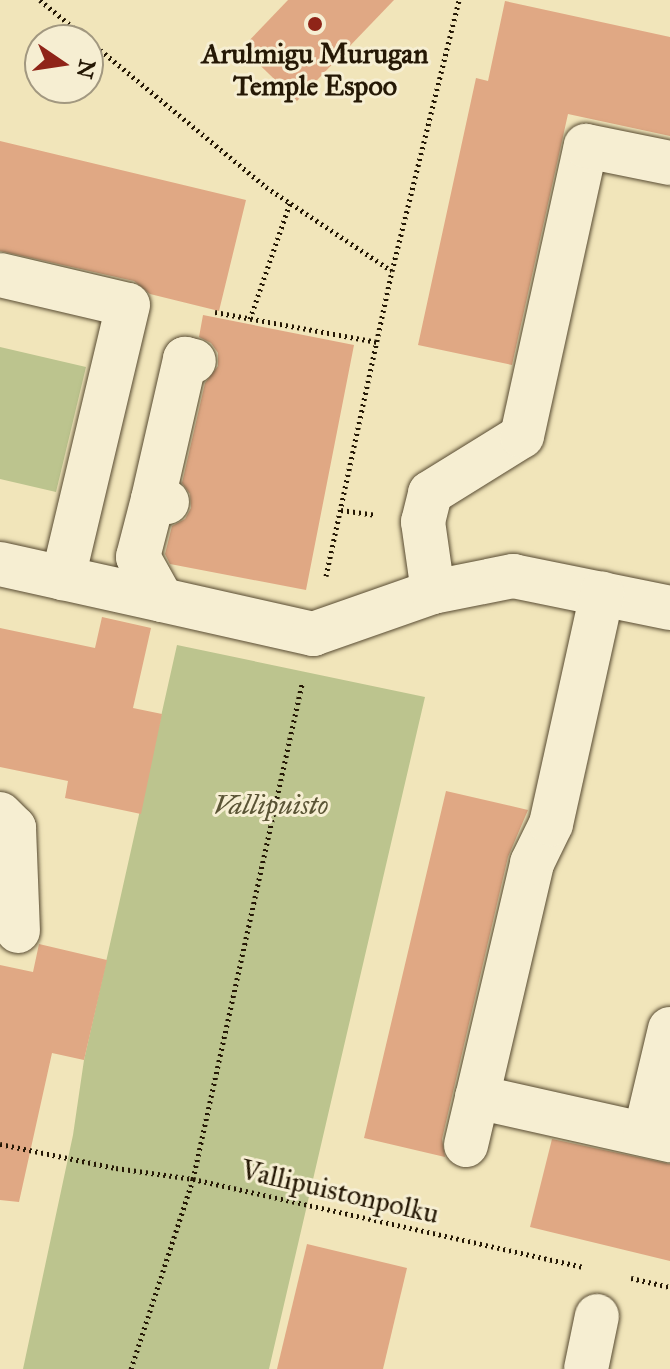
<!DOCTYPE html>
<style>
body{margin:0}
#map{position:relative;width:670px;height:1369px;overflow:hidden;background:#f1e5ba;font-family:"IM FELL Great Primer",serif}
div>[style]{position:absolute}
.green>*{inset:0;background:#bcc48e}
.building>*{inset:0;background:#e0a884}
.path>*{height:5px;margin-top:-2.5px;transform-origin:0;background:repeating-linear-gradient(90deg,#251805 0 2px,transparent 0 6px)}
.roads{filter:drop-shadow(0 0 2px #584b32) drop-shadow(0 0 2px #584b32)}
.minor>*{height:44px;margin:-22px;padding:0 22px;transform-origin:22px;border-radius:22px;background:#f6eed2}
.dots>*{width:22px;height:22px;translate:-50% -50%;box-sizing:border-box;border:4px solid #f6eed2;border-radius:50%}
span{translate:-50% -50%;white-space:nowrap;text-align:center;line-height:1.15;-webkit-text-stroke:6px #f6eed2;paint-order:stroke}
.poi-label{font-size:28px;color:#251805;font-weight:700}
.park-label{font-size:28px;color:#5a5435;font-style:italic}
.street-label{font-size:28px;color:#251805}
.north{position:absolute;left:24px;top:24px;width:80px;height:80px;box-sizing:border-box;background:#f6eed2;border:2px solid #a29880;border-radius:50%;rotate:103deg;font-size:22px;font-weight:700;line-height:32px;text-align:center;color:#251805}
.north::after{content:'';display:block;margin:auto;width:28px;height:36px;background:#8f2418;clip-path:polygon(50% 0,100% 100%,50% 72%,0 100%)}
</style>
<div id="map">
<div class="green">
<div style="clip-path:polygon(0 347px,86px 367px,56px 492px,0 479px)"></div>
<div style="clip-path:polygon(177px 645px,425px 697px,269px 1369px,23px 1369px,73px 1135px,84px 1060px)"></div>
</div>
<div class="building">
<div style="clip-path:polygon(288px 0,394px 0,297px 101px,242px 48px)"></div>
<div style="clip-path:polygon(505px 1px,670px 37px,670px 136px,568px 114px,512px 365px,418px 345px,476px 78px,488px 81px)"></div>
<div style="clip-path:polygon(0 141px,246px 200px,219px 311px,150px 294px,134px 281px,0 251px)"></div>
<div style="clip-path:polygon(203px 315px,354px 345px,306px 590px,170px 564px,165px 554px,172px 526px,185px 519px,191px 508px,190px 494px,182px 483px,205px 383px,218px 366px,218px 353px,211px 343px,199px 337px)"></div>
<div style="clip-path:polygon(102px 617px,151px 628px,133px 708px,162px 714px,141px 814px,65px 798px,68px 781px,0 767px,0 628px,95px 648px)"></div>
<div style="clip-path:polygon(446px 791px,528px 810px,508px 857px,442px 1139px,445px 1157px,364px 1138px)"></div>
<div style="clip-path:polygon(39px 944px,107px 960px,84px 1060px,52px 1053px,19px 1202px,0 1200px,0 965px,33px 972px)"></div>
<div style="clip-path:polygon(552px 1139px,670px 1164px,670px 1261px,530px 1227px)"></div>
<div style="clip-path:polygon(307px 1244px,407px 1268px,383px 1369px,277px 1369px)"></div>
</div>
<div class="path">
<div style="left:40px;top:0;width:293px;rotate:39.6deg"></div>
<div style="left:266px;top:187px;width:151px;rotate:33.7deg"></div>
<div style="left:215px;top:312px;width:165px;rotate:10.5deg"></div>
<div style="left:250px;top:319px;width:123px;rotate:-71deg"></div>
<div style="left:341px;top:510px;width:34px;rotate:8deg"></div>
<div style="left:326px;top:576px;width:312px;rotate:-77.8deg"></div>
<div style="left:392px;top:271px;width:279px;rotate:-76.1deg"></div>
<div style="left:0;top:1144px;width:118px;rotate:11.7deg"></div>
<div style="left:116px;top:1168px;width:78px;rotate:8.1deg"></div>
<div style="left:193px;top:1179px;width:399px;rotate:12.7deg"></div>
<div style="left:631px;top:1278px;width:40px;rotate:13deg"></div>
<div style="left:131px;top:1369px;width:200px;rotate:-71.9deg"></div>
<div style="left:193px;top:1179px;width:507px;rotate:-77.58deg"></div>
</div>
<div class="roads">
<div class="minor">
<div style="left:0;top:275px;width:131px;rotate:13.2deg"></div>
<div style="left:128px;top:305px;width:281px;rotate:103.4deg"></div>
<div style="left:153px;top:499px;width:60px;rotate:104.5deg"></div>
<div style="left:138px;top:557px;width:49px;rotate:60.8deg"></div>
<div style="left:162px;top:600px;width:155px;rotate:12.7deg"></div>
<div style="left:313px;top:634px;width:127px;rotate:-19.3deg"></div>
<div style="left:433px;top:592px;width:82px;rotate:-11.3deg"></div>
<div style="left:513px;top:576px;width:160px;rotate:11.5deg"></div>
<div style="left:167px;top:502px;width:14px;rotate:-168deg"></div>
<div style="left:153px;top:499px;width:144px;rotate:-77.1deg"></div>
<div style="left:185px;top:359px;width:9px;rotate:13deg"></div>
<div style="left:0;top:564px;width:166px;rotate:12.5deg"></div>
<div style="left:433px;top:592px;width:71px;rotate:-98.1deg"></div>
<div style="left:423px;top:522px;width:30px;rotate:-76deg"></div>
<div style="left:430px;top:493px;width:108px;rotate:-31.8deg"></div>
<div style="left:522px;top:436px;width:297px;rotate:-77.6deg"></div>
<div style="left:586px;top:146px;width:86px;rotate:11.4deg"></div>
<div style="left:0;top:814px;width:20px;rotate:45deg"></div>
<div style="left:14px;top:828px;width:103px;rotate:87.8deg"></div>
<div style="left:477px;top:1097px;width:198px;rotate:12.6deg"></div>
<div style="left:645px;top:1134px;width:108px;rotate:-76.6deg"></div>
<div style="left:466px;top:1145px;width:290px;rotate:-76.8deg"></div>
<div style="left:532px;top:863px;width:43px;rotate:-64deg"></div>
<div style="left:551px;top:824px;width:236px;rotate:-77.5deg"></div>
<div style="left:586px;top:1369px;width:54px;rotate:-78.3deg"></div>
</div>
</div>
<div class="dots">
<div style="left:315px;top:24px;background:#8f2418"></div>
</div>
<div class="poi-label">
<span style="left:315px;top:70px">Arulmigu Murugan<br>Temple Espoo</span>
</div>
<div class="park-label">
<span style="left:271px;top:805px">Vallipuisto</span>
</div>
<div class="street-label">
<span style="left:340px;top:1192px;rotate:13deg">Vallipuistonpolku</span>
</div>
<div class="north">N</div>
</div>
